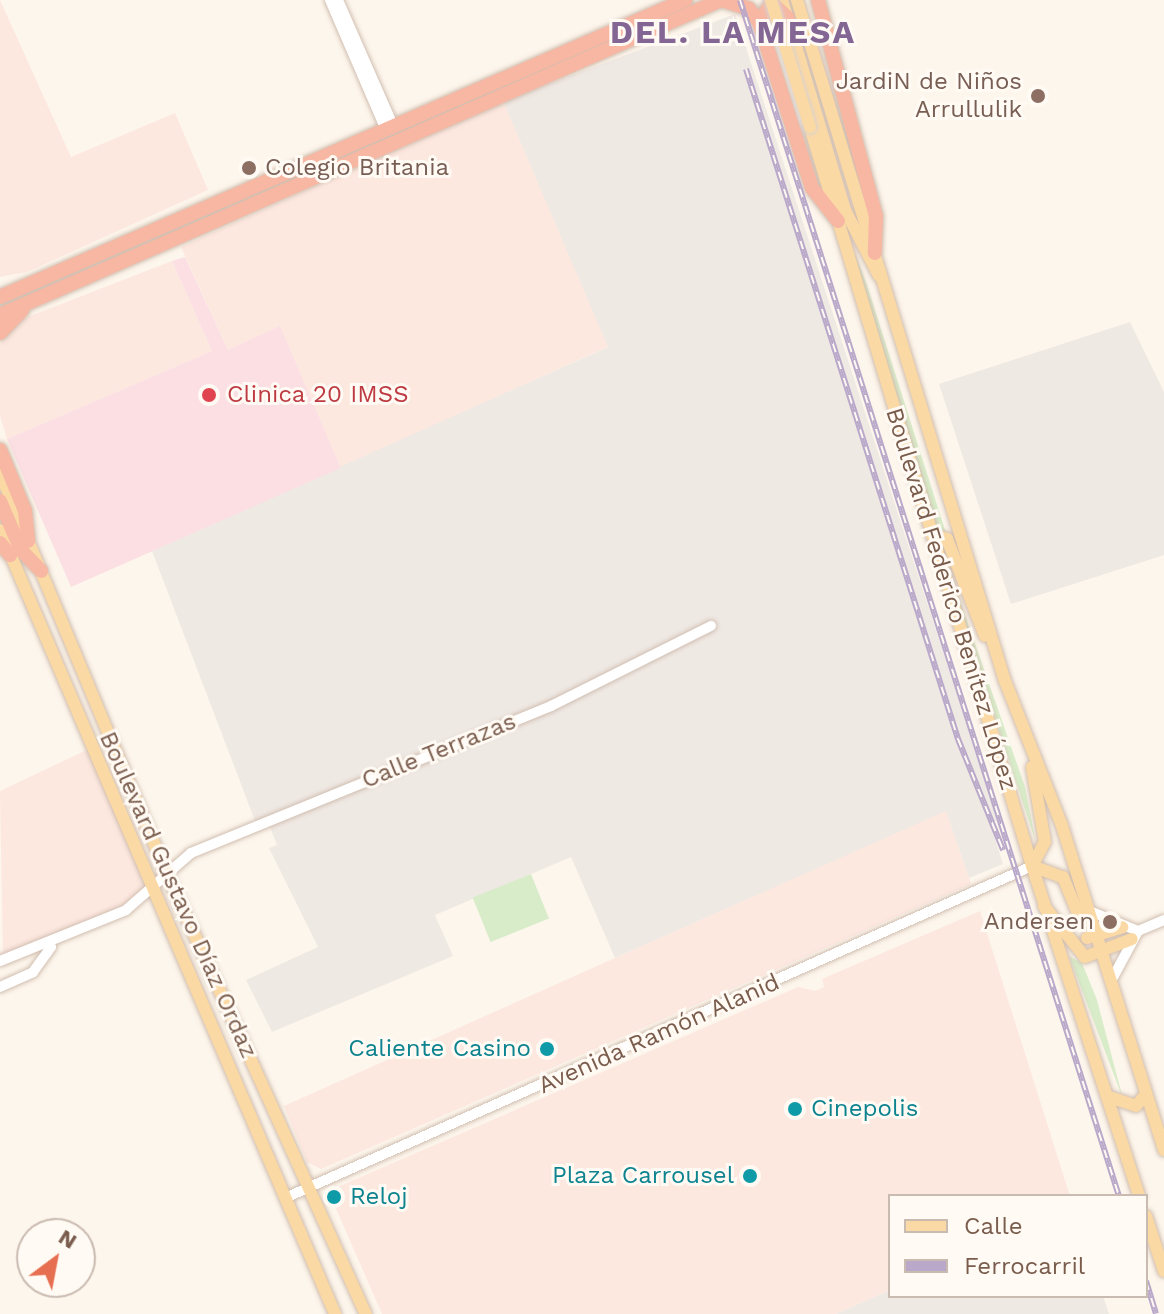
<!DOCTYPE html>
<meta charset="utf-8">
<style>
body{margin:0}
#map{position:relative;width:1164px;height:1314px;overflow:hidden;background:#fdf6ec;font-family:"Work Sans",sans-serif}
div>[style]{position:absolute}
.commercial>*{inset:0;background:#fde8e0}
.industrial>*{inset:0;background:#efe9e4}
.medical>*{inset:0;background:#fbdfe3}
.green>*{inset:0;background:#d8ecc9;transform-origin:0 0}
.roads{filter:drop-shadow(0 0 2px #d1beb0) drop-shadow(0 0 2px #d1beb0)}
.minor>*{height:10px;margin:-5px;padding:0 5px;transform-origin:5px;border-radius:5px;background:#fff}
.major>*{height:12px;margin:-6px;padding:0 6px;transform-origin:6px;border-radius:6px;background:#fbd9a5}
.highway>*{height:14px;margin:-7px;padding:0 7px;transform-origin:7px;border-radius:7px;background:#f7b7a3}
.rail>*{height:6px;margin-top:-3px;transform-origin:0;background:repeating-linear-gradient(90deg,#fffaf3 0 9px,#b9a8c9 0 18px);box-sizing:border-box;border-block:2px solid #b9a8c9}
.bridges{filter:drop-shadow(0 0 2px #dad1cd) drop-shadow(0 0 2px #dad1cd)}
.major-bridge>*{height:12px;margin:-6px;padding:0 6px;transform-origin:6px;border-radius:6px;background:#fbd9a5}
.dots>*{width:22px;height:22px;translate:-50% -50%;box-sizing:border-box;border:4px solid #fffaf3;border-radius:50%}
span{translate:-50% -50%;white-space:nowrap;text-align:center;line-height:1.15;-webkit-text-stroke:6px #fffaf3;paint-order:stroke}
.education-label{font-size:24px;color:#785e54}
.right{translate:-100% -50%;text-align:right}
.left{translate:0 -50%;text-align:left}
.health-label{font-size:24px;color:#be3a42}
.street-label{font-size:24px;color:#7a5c4d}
.culture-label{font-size:24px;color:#0d838f}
.district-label{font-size:32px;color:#846695;font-weight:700;letter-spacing:2px}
.legend{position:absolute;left:888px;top:1194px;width:260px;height:104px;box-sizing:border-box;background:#fffaf3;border:2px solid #cabbb1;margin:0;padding:10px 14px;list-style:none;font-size:24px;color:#7a5c4d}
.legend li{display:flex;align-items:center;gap:16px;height:40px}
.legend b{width:40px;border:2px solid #cabbb1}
.north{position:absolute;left:16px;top:1218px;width:80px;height:80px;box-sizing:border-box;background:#fffaf3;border:2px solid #cabbb1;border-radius:50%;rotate:32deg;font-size:22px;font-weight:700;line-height:32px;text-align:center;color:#7a5c4d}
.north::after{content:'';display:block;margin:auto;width:28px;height:36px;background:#e76f51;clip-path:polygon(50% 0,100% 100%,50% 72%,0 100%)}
</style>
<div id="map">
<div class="commercial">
<div style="clip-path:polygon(0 0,71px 157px,175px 113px,208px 190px,27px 272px,0 277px)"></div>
<div style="clip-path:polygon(503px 101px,609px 346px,341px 468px,280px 327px,228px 350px,181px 247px)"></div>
<div style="clip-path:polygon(172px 261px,212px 351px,7px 439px,0 416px,0 344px,7px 333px,25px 318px)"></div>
<div style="clip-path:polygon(93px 747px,155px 895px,3px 962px,0 791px)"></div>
<div style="clip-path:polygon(946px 810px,971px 884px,321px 1169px,307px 1162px,284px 1106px)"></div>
<div style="clip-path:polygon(980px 911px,1070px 1196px,890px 1196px,890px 1290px,836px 1314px,382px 1314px,330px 1195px,340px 1186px,798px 987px,815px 991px,824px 987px,822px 979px)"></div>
</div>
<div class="industrial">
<div style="clip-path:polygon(735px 14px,998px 820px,990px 823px,1003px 864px,969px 878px,946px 811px,615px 958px,571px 857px,435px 915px,453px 956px,272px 1032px,246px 980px,318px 947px,269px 848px,277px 845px,268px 822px,257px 826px,152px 551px,608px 347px,503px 101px)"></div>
<div style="clip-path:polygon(1130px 322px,1164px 392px,1164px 555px,1011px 604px,939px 384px)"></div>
<div style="clip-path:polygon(890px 1290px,890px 1296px,1103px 1296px,1109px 1314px,836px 1314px)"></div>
</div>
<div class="medical">
<div style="clip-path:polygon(185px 257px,228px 350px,280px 326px,341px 468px,71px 587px,7px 439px,212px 351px,172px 261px)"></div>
</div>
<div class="green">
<div style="clip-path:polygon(850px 242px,867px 285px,946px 533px,935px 524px)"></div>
<div style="clip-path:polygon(939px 540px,1025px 787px,1036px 843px,968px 635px)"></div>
<div style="left:531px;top:874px;width:48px;height:63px;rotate:68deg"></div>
<div style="clip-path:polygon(1069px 956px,1082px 963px,1097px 1000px,1123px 1099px)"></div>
</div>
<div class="roads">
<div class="minor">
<div style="left:330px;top:0;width:139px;rotate:66.7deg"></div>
<div style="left:338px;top:0;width:137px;rotate:66.3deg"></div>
<div style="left:1085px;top:909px;width:57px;rotate:22.5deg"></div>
<div style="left:0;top:961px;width:136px;rotate:-22deg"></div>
<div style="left:126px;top:910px;width:86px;rotate:-41.2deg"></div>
<div style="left:191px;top:853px;width:389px;rotate:-22.2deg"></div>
<div style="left:551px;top:706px;width:179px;rotate:-26.6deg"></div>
<div style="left:1111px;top:981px;width:57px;rotate:-61.6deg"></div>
<div style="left:1138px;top:931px;width:28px;rotate:-23deg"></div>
<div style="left:0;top:987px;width:36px;rotate:-24deg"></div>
<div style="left:33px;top:972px;width:31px;rotate:-54deg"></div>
<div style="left:285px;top:1198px;width:817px;rotate:-23.96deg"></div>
</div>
<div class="major">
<div style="left:782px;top:0;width:219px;rotate:73.3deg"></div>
<div style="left:845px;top:210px;width:74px;rotate:62.7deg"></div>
<div style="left:797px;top:0;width:712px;rotate:73.02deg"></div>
<div style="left:1005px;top:681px;width:156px;rotate:68.5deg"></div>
<div style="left:1062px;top:826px;width:340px;rotate:72.5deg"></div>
<div style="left:810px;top:127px;width:772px;rotate:73.28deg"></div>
<div style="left:1032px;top:866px;width:347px;rotate:72deg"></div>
<div style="left:0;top:473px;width:434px;rotate:67.4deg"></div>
<div style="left:167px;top:874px;width:483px;rotate:65.7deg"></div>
<div style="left:0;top:530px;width:853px;rotate:66.86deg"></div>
<div style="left:932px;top:535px;width:16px;rotate:15deg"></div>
<div style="left:947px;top:539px;width:104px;rotate:68.6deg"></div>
<div style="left:1032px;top:866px;width:33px;rotate:20deg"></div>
<div style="left:1063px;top:877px;width:42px;rotate:67.7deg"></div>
<div style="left:1032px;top:866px;width:27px;rotate:-62deg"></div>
<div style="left:1045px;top:842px;width:76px;rotate:-99.8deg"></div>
<div style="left:1044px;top:906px;width:65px;rotate:51.2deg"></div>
<div style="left:1085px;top:957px;width:50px;rotate:-21deg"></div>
<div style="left:1087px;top:938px;width:37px;rotate:-17deg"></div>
<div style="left:1109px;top:1097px;width:28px;rotate:18deg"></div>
<div style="left:1136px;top:1106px;width:16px;rotate:-50deg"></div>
<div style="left:1146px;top:1216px;width:58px;rotate:71.9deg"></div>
</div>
<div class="highway">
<div style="left:722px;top:0;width:28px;rotate:18deg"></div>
<div style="left:749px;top:9px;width:16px;rotate:52deg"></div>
<div style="left:759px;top:22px;width:174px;rotate:72.3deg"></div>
<div style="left:812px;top:188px;width:42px;rotate:51.8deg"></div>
<div style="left:818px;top:0;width:224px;rotate:75deg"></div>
<div style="left:876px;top:216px;width:37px;rotate:92deg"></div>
<div style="left:759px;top:22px;width:23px;rotate:-56deg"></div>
<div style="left:772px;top:3px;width:22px;rotate:43deg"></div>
<div style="left:0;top:297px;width:747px;rotate:-23.44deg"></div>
<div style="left:0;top:315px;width:787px;rotate:-23.6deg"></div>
<div style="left:0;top:333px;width:32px;rotate:-46deg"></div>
<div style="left:0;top:450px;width:66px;rotate:67.7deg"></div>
<div style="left:25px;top:511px;width:30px;rotate:84deg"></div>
<div style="left:0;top:501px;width:53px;rotate:66.8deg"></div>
<div style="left:21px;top:550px;width:29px;rotate:46deg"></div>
<div style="left:0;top:543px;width:16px;rotate:50deg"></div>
</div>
</div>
<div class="rail">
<div style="left:740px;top:0;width:1255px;rotate:72.42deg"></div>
<div style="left:746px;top:69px;width:703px;rotate:72.44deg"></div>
<div style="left:958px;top:739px;width:120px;rotate:67.9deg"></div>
<div style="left:1146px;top:1281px;width:34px;rotate:73deg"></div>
</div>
<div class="bridges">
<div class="major-bridge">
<div style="left:771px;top:0;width:133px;rotate:72.9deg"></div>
</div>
</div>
<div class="dots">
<div style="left:1038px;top:96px;background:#8d6e63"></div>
<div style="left:249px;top:168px;background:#8d6e63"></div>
<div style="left:209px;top:395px;background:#e0444e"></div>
<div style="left:1110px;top:922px;background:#8d6e63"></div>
<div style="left:547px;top:1049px;background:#0f9aa8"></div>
<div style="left:795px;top:1109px;background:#0f9aa8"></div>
<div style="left:750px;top:1176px;background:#0f9aa8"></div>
<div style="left:334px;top:1197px;background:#0f9aa8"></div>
</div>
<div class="education-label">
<span class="right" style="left:1022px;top:96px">JardiN de Niños<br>Arrullulik</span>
<span class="left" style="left:265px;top:168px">Colegio Britania</span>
<span class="right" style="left:1094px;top:922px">Andersen</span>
</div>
<div class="health-label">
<span class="left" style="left:227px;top:395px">Clinica 20 IMSS</span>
</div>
<div class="street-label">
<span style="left:951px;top:599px;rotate:73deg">Boulevard Federico Benítez López</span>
<span style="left:439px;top:751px;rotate:-22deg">Calle Terrazas</span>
<span style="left:178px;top:895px;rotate:66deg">Boulevard Gustavo Díaz Ordaz</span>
<span style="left:659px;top:1034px;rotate:-24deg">Avenida Ramón Alanid</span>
</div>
<div class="culture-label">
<span class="right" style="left:531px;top:1049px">Caliente Casino</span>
<span class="left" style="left:811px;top:1109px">Cinepolis</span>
<span class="right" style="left:734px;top:1176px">Plaza Carrousel</span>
<span class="left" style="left:350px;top:1197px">Reloj</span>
</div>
<div class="district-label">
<span style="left:733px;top:32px">DEL. LA MESA</span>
</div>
<ul class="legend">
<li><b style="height:10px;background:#fbd9a5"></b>Calle</li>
<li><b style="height:10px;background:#b9a8c9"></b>Ferrocarril</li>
</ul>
<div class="north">N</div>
</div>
